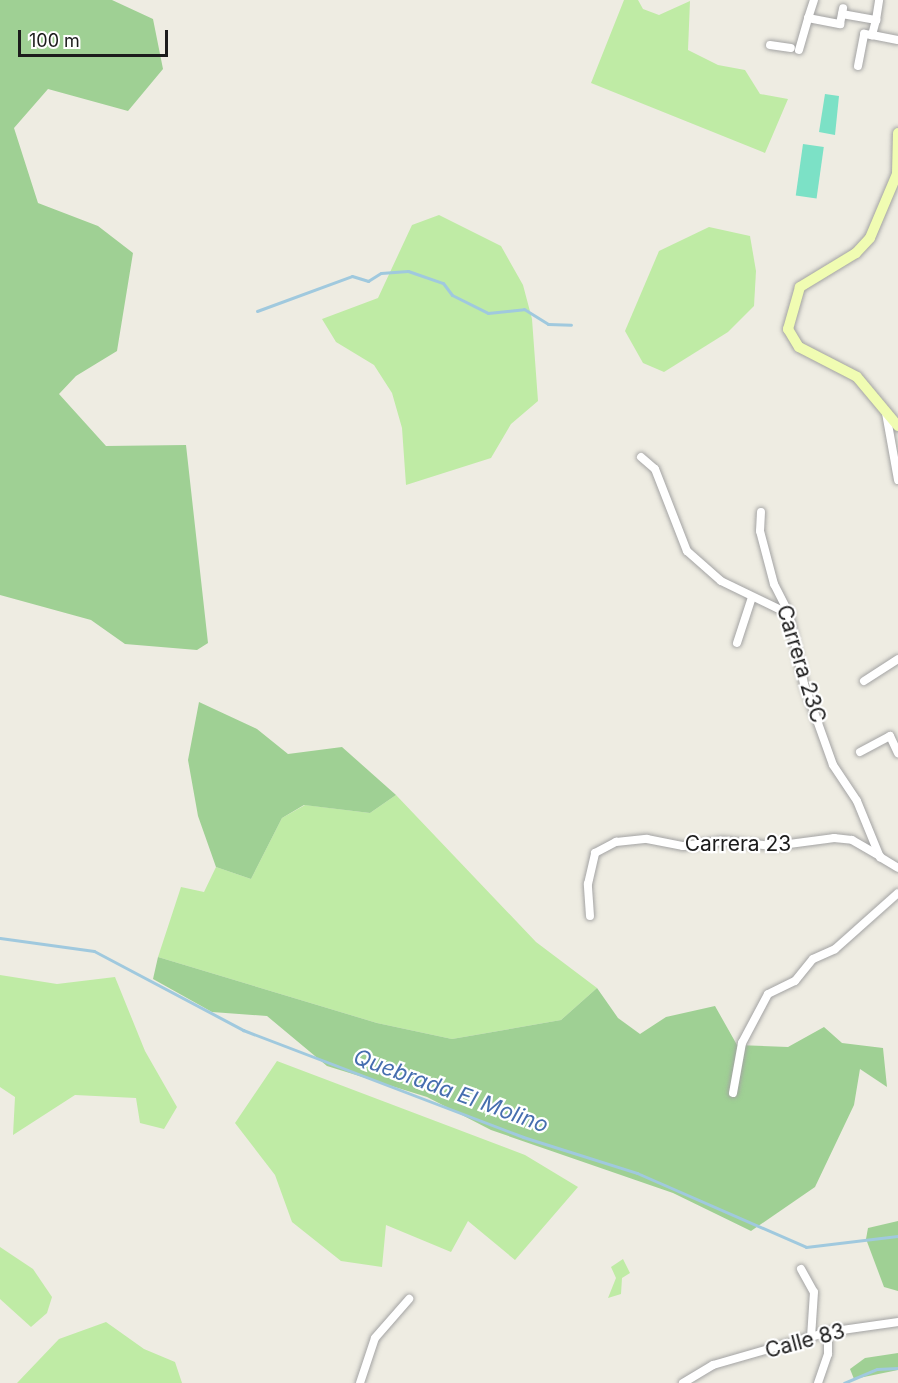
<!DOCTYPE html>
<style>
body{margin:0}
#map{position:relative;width:898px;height:1383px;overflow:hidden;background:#eeece2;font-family:Inter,sans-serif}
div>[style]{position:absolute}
.grass>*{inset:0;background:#bfeba5}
.forest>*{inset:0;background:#9fd094}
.pitch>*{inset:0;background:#7ce1c6;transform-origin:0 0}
.stream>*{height:3px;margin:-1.5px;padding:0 1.5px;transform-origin:1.5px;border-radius:1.5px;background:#a0c9de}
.roads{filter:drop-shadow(0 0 2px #a3a3a3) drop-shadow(0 0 2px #a3a3a3)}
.street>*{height:8px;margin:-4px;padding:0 4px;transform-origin:4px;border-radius:4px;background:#fff}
.secondary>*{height:10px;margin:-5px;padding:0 5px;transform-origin:5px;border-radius:5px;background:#f0fcb2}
span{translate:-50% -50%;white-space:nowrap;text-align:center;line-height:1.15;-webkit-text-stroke:4.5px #fff;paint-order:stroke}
.street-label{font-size:21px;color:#1c1c1c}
.water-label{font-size:22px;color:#466eaf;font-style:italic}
.scale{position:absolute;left:18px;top:30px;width:150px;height:27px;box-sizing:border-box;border:3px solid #1c1c1c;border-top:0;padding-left:8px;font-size:18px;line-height:21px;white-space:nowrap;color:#1c1c1c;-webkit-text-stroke:4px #fff;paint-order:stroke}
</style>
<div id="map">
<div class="grass">
<div style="clip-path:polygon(624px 0,638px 0,643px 9px,659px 15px,690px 1px,688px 50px,718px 65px,745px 70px,760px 94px,788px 99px,765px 153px,591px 83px)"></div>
<div style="clip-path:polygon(439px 215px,501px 246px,523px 285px,532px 319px,538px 401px,511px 424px,491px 458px,406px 485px,402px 428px,392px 393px,374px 365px,336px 342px,322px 319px,378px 298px,412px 225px)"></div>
<div style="clip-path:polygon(709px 227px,750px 236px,756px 271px,754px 306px,728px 332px,664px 372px,643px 363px,625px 331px,659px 251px)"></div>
<div style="clip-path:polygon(396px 795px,536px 942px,597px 988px,561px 1020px,452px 1039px,377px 1023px,158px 957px,181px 887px,204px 892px,216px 867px,251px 879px,282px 818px,305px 805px,370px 813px)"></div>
<div style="clip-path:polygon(0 975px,57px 984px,115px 977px,145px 1051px,177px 1107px,164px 1129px,140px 1123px,136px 1098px,75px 1095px,13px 1135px,15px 1097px,0 1087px)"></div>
<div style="clip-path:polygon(277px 1061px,525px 1155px,578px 1187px,515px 1260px,468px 1221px,451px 1252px,386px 1225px,382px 1267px,341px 1261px,292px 1222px,275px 1175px,235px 1123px)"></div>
<div style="clip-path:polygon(0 1247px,33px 1269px,52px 1297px,47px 1313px,31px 1327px,0 1299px)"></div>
<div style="clip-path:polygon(623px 1259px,630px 1273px,622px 1278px,621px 1294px,608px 1298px,616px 1278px,611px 1267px)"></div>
<div style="clip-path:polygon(106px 1322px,144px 1349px,175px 1362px,182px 1383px,17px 1383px,59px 1339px)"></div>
</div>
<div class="forest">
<div style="clip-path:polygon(0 0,112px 0,153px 19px,163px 69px,128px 111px,48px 89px,14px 128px,38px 203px,98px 226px,133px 253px,117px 351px,76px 376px,59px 394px,106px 446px,186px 445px,208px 643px,197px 650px,125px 644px,91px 620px,0 595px)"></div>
<div style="clip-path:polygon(199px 702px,257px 729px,288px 754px,342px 747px,396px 795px,370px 813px,304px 805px,282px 818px,251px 879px,216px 867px,198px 816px,188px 760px)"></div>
<div style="clip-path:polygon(158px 957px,377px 1023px,452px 1039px,561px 1020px,597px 988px,618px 1018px,640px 1034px,666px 1017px,715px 1006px,737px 1045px,788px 1047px,824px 1027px,842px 1043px,883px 1048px,887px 1087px,860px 1069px,854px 1105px,815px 1187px,751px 1231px,673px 1193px,491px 1130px,427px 1097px,327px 1066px,267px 1016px,212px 1012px,153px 979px)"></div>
<div style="clip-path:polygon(898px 1221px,898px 1291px,884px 1287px,866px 1239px,868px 1228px)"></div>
<div style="clip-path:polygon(898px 1353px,898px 1370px,854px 1379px,850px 1369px,865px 1358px)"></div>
</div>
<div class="pitch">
<div style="clip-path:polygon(825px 94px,839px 96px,835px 135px,819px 132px)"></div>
<div style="left:803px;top:144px;width:21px;height:52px;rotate:8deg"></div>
</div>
<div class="stream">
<div style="left:257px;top:311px;width:101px;rotate:-20.2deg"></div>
<div style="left:352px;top:276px;width:17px;rotate:17deg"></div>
<div style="left:368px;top:281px;width:15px;rotate:-32deg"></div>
<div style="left:381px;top:273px;width:27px;rotate:-4deg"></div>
<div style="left:408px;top:271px;width:37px;rotate:19deg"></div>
<div style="left:443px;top:283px;width:15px;rotate:53deg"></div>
<div style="left:452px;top:295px;width:40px;rotate:26.6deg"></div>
<div style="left:488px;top:313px;width:36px;rotate:-6deg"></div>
<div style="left:524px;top:309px;width:28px;rotate:32deg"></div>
<div style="left:548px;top:324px;width:23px;rotate:2deg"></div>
<div style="left:0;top:938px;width:95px;rotate:7.9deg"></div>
<div style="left:94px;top:951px;width:169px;rotate:27.9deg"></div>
<div style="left:243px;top:1030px;width:300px;rotate:20.9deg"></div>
<div style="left:523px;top:1137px;width:120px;rotate:17.5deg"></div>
<div style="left:637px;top:1173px;width:184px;rotate:23.6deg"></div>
<div style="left:806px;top:1247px;width:93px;rotate:-6.8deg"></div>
<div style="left:844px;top:1383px;width:36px;rotate:-23deg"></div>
<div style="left:877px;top:1369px;width:21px;rotate:-3deg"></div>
</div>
<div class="roads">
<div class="street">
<div style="left:814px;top:0;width:19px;rotate:108deg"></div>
<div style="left:808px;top:18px;width:33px;rotate:11deg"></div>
<div style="left:840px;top:24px;width:16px;rotate:-79deg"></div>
<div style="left:842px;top:14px;width:35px;rotate:10deg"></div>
<div style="left:876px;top:20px;width:20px;rotate:-81deg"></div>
<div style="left:876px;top:20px;width:16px;rotate:105deg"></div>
<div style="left:872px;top:35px;width:26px;rotate:11deg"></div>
<div style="left:770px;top:45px;width:21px;rotate:8deg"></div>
<div style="left:799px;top:50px;width:33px;rotate:-74deg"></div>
<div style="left:858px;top:66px;width:33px;rotate:-79deg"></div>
<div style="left:864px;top:34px;width:8px;rotate:7deg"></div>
<div style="left:886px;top:413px;width:68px;rotate:79.8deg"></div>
<div style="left:641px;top:457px;width:18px;rotate:41deg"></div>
<div style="left:655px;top:469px;width:88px;rotate:68.7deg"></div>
<div style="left:687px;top:551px;width:45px;rotate:41.4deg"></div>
<div style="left:721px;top:581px;width:76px;rotate:25.9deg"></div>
<div style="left:761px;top:512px;width:19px;rotate:93deg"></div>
<div style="left:760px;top:531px;width:55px;rotate:75.2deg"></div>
<div style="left:774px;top:584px;width:34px;rotate:63deg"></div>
<div style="left:789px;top:614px;width:72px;rotate:77.9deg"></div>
<div style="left:804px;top:684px;width:86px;rotate:70.3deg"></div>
<div style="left:833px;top:765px;width:43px;rotate:56.3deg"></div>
<div style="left:857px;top:801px;width:61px;rotate:67.7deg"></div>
<div style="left:880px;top:857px;width:21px;rotate:31deg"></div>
<div style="left:737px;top:643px;width:48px;rotate:-71.9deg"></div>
<div style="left:864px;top:681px;width:40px;rotate:-32.9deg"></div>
<div style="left:860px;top:752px;width:34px;rotate:-28deg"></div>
<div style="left:890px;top:736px;width:19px;rotate:65deg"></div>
<div style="left:590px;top:916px;width:32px;rotate:-94deg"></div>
<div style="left:588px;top:884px;width:32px;rotate:-77deg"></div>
<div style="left:595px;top:853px;width:24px;rotate:-28deg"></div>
<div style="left:616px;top:842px;width:31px;rotate:-6deg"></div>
<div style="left:647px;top:839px;width:37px;rotate:11deg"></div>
<div style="left:683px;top:846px;width:39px;rotate:-7deg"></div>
<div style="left:722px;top:841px;width:52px;rotate:5.5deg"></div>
<div style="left:774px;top:846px;width:61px;rotate:-7.6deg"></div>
<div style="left:834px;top:838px;width:18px;rotate:6deg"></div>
<div style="left:852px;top:840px;width:32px;rotate:30deg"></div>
<div style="left:733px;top:1093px;width:51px;rotate:-79.8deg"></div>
<div style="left:742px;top:1043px;width:55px;rotate:-62deg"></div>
<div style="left:768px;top:994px;width:30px;rotate:-26deg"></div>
<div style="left:795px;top:981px;width:28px;rotate:-51deg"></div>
<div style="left:813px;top:959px;width:24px;rotate:-24deg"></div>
<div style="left:835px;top:949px;width:84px;rotate:-41.6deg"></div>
<div style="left:801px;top:1269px;width:26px;rotate:61deg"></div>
<div style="left:814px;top:1292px;width:45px;rotate:93.8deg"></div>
<div style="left:360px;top:1383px;width:47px;rotate:-71.6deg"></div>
<div style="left:375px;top:1338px;width:52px;rotate:-48.9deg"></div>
<div style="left:683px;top:1383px;width:35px;rotate:-31deg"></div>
<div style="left:713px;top:1365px;width:120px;rotate:-16deg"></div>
<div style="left:828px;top:1332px;width:71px;rotate:-8.1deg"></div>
<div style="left:818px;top:1383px;width:31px;rotate:-71deg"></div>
<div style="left:828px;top:1354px;width:22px;rotate:-90deg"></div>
</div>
<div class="secondary">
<div style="left:898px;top:133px;width:41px;rotate:91.4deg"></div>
<div style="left:897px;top:174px;width:69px;rotate:112.9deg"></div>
<div style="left:870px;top:238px;width:21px;rotate:133deg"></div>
<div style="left:856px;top:253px;width:66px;rotate:148.7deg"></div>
<div style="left:800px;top:287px;width:44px;rotate:105.9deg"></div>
<div style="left:788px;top:329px;width:21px;rotate:59deg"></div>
<div style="left:799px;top:347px;width:65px;rotate:27.3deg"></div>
<div style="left:857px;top:377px;width:64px;rotate:50.1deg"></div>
</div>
</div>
<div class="street-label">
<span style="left:801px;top:664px;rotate:73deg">Carrera 23C</span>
<span style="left:738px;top:844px">Carrera 23</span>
<span style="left:805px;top:1341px;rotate:-15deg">Calle 83</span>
</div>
<div class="water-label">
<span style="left:451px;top:1091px;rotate:20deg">Quebrada El Molino</span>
</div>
<div class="scale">100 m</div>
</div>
